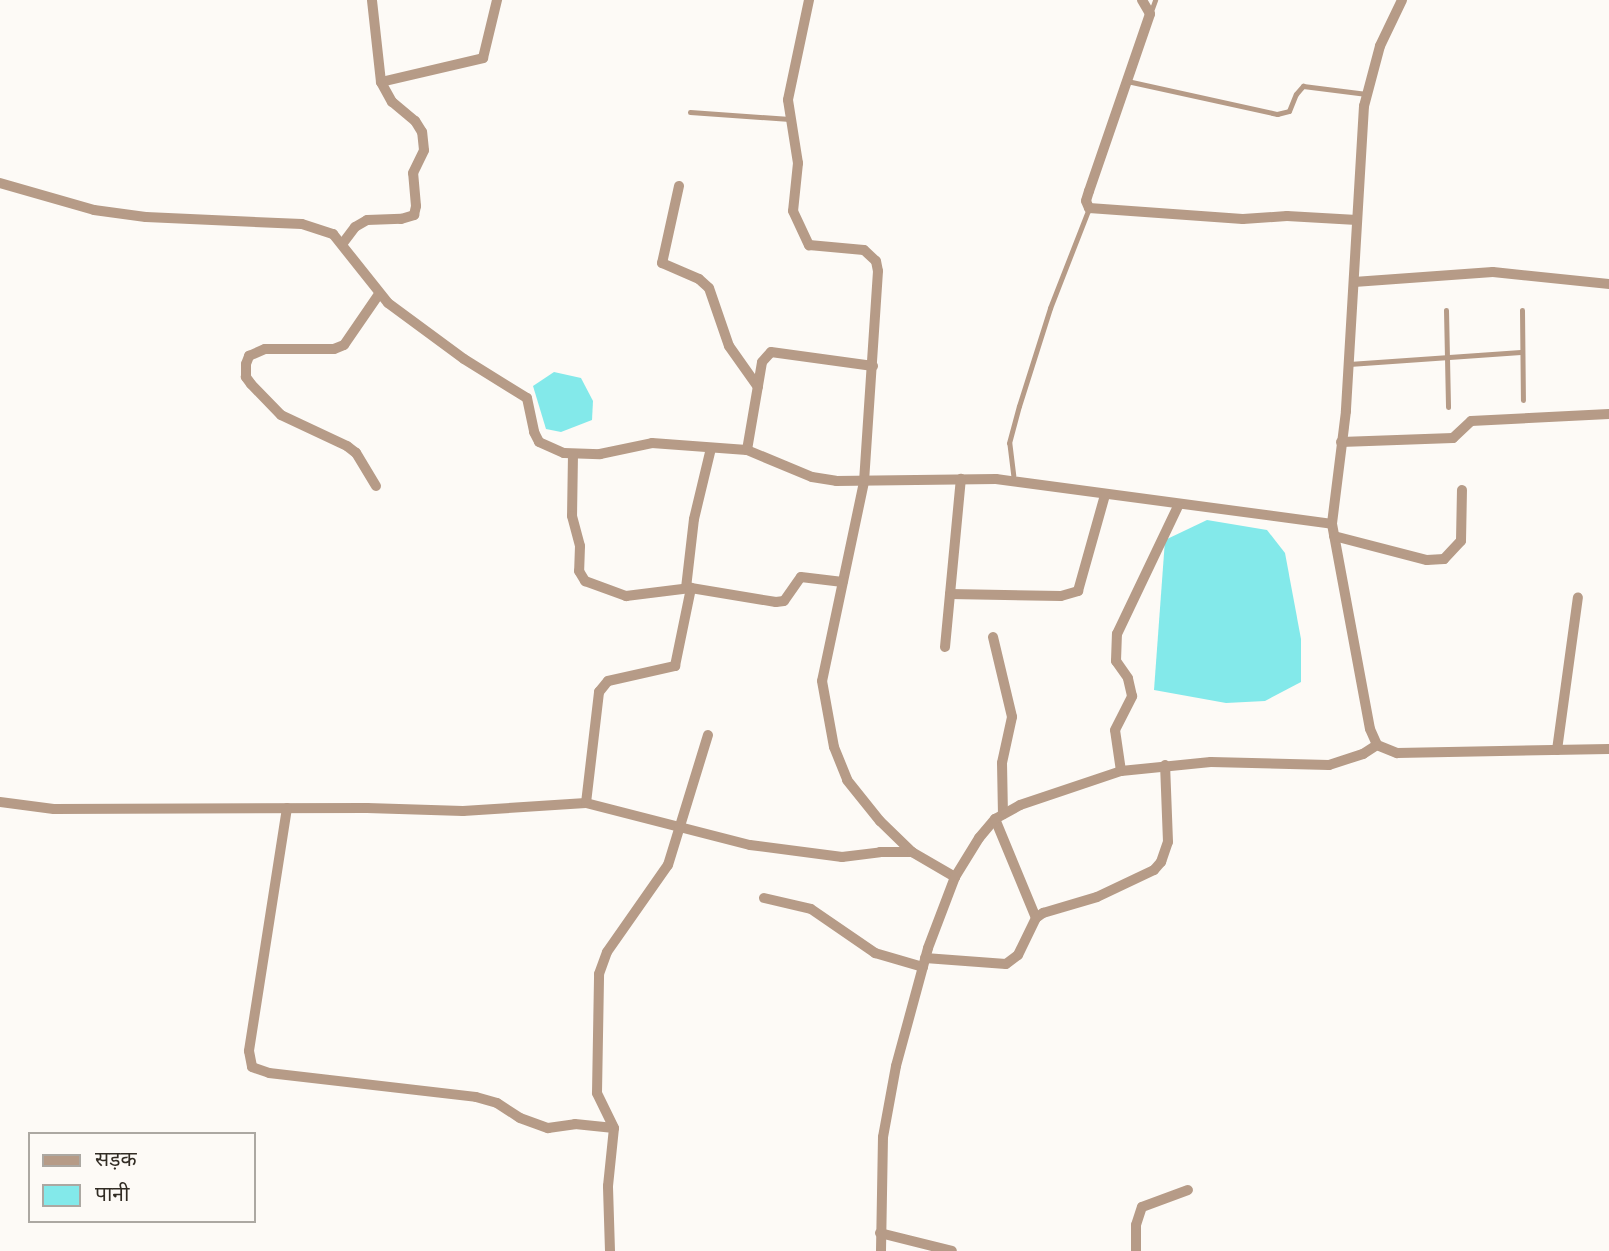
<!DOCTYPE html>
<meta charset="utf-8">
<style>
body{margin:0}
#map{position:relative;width:1609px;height:1251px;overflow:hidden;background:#fdfaf6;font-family:Montserrat,"Noto Sans Devanagari",sans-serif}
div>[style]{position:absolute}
.water>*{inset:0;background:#83e9ea}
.service>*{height:5px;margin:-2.5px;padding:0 2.5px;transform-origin:2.5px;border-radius:2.5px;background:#b69b87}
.minor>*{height:10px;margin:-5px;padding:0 5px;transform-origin:5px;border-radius:5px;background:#b69b87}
span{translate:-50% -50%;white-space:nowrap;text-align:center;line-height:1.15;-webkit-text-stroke:5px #fdfaf6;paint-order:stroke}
.legend{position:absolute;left:28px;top:1132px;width:228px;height:91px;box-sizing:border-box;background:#fdfaf6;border:2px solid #aca8a2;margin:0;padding:9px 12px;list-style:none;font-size:21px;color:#322c24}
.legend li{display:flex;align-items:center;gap:14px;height:35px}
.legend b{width:35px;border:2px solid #aca8a2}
</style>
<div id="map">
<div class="water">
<div style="clip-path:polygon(554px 372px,581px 378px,593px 401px,592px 420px,561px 432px,546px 429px,533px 386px)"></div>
<div style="clip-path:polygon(1207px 520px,1267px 530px,1285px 553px,1301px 639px,1301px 682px,1265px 701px,1226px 703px,1154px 690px,1165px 540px)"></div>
</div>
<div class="service">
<div style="left:1150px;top:14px;width:15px;rotate:-70deg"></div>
<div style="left:1127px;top:81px;width:154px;rotate:12.4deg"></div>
<div style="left:1277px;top:114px;width:12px;rotate:-14deg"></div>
<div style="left:1289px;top:111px;width:18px;rotate:-68deg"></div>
<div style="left:1296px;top:94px;width:11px;rotate:-49deg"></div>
<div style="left:1303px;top:86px;width:64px;rotate:7.1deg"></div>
<div style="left:690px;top:112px;width:100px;rotate:4deg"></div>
<div style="left:1446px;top:310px;width:97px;rotate:88.8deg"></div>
<div style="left:1522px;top:310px;width:90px;rotate:89.4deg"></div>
<div style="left:1349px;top:364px;width:172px;rotate:-4deg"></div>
<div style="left:1014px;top:481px;width:38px;rotate:-97deg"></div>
<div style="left:1009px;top:443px;width:38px;rotate:-75deg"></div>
<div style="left:1019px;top:406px;width:103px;rotate:-72.4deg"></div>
<div style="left:1050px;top:308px;width:107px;rotate:-68.7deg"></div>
</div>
<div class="minor">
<div style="left:809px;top:0;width:102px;rotate:101.9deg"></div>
<div style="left:788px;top:100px;width:64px;rotate:81deg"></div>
<div style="left:798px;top:163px;width:48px;rotate:95.9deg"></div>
<div style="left:793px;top:211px;width:38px;rotate:65deg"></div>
<div style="left:809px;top:245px;width:55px;rotate:5.2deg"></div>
<div style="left:864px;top:250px;width:16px;rotate:43deg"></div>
<div style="left:876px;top:261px;width:10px;rotate:79deg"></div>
<div style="left:878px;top:271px;width:211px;rotate:93.8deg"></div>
<div style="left:864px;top:482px;width:203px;rotate:101.9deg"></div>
<div style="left:822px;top:681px;width:67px;rotate:79.7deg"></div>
<div style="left:834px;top:747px;width:35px;rotate:68deg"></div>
<div style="left:847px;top:780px;width:53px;rotate:51.2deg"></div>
<div style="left:880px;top:821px;width:45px;rotate:44.1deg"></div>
<div style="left:1142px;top:0;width:16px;rotate:60deg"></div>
<div style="left:1150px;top:14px;width:187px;rotate:109deg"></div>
<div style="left:1089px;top:191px;width:10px;rotate:107deg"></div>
<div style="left:1086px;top:201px;width:8px;rotate:67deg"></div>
<div style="left:1089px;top:208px;width:154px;rotate:4.1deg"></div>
<div style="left:1243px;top:219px;width:44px;rotate:-3.9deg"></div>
<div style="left:1287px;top:216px;width:70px;rotate:3.3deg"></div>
<div style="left:1402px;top:0;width:51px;rotate:115.6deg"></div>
<div style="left:1380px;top:46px;width:62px;rotate:104.9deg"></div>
<div style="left:1364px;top:106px;width:306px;rotate:93.4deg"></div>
<div style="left:1346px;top:411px;width:114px;rotate:97.1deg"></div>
<div style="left:1332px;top:524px;width:208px;rotate:79.5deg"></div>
<div style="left:1370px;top:729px;width:17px;rotate:66deg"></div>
<div style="left:1377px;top:745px;width:22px;rotate:22deg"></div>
<div style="left:1397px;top:753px;width:212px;rotate:-1.1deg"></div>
<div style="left:381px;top:82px;width:105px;rotate:-13.2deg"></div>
<div style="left:483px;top:58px;width:60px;rotate:-76.4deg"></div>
<div style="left:0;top:183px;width:98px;rotate:16deg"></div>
<div style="left:94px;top:210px;width:52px;rotate:7.7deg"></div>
<div style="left:146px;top:217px;width:156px;rotate:2.6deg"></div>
<div style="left:302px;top:224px;width:33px;rotate:18deg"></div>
<div style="left:333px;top:234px;width:88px;rotate:51.4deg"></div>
<div style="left:388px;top:303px;width:94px;rotate:36.4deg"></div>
<div style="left:464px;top:359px;width:74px;rotate:31.8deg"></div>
<div style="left:527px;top:398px;width:35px;rotate:78deg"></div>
<div style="left:534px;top:432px;width:11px;rotate:63deg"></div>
<div style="left:539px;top:442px;width:27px;rotate:24deg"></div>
<div style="left:564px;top:453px;width:36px;rotate:2deg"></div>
<div style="left:600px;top:454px;width:53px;rotate:-11.9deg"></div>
<div style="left:652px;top:443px;width:95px;rotate:4.2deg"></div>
<div style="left:747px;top:450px;width:70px;rotate:22.6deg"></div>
<div style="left:812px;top:477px;width:24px;rotate:9deg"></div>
<div style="left:836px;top:481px;width:160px;rotate:-0.7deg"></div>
<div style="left:996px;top:479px;width:339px;rotate:7.6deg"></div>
<div style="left:679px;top:186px;width:79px;rotate:102.4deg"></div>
<div style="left:662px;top:263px;width:40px;rotate:23.4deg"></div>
<div style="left:699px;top:279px;width:13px;rotate:42deg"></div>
<div style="left:709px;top:288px;width:61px;rotate:71deg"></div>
<div style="left:729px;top:346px;width:50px;rotate:54.7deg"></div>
<div style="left:343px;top:243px;width:20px;rotate:-53deg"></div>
<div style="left:355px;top:227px;width:14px;rotate:-30deg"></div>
<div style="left:367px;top:220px;width:34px;rotate:-2deg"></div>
<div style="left:401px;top:219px;width:14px;rotate:-17deg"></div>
<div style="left:414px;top:215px;width:9px;rotate:-77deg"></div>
<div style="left:416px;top:206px;width:33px;rotate:-95deg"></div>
<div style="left:413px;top:173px;width:25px;rotate:-64deg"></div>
<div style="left:424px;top:150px;width:18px;rotate:-96deg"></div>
<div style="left:422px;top:132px;width:13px;rotate:-122deg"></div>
<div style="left:415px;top:121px;width:30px;rotate:-140deg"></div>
<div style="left:392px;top:102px;width:23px;rotate:-119deg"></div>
<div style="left:381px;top:82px;width:82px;rotate:-96.3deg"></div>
<div style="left:1354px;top:282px;width:139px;rotate:-4.1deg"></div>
<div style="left:1493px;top:272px;width:117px;rotate:5.9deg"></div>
<div style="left:1341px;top:442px;width:112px;rotate:-2deg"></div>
<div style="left:1453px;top:438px;width:25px;rotate:-43deg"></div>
<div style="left:1471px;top:421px;width:138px;rotate:-2.9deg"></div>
<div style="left:747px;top:450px;width:89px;rotate:-80.3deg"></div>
<div style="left:762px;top:362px;width:13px;rotate:-48deg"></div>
<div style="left:771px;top:352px;width:103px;rotate:7.8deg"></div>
<div style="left:573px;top:454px;width:62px;rotate:90.9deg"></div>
<div style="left:572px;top:516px;width:31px;rotate:75deg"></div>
<div style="left:580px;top:546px;width:25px;rotate:92deg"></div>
<div style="left:579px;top:571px;width:12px;rotate:59deg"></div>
<div style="left:585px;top:581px;width:44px;rotate:20.1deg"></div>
<div style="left:626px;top:596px;width:65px;rotate:-7deg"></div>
<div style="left:691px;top:588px;width:86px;rotate:9.4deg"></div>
<div style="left:776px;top:602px;width:8px;rotate:-7deg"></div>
<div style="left:784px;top:601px;width:29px;rotate:-55deg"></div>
<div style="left:801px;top:577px;width:42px;rotate:6.8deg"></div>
<div style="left:376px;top:486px;width:39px;rotate:-121deg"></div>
<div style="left:356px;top:453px;width:11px;rotate:-142deg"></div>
<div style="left:347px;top:446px;width:73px;rotate:-154.8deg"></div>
<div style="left:281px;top:415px;width:43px;rotate:-134.1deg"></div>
<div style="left:251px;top:384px;width:9px;rotate:-126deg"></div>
<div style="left:246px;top:377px;width:13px;rotate:-90deg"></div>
<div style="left:246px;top:364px;width:9px;rotate:-69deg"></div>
<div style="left:249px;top:356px;width:17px;rotate:-24deg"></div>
<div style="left:265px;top:349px;width:69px"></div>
<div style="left:334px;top:349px;width:11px;rotate:-22deg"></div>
<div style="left:344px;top:345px;width:62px;rotate:-55.5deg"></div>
<div style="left:1334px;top:536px;width:96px;rotate:14.5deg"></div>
<div style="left:1427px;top:560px;width:17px;rotate:-3deg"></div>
<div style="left:1444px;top:559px;width:25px;rotate:-47deg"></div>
<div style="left:1461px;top:541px;width:51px;rotate:-88.9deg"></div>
<div style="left:686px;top:588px;width:69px;rotate:-83.4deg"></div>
<div style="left:694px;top:519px;width:73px;rotate:-76.5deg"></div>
<div style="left:950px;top:594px;width:111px;rotate:1deg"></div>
<div style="left:1061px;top:596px;width:18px;rotate:-16deg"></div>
<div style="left:1078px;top:591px;width:100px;rotate:-74.3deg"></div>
<div style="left:993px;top:637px;width:82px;rotate:76.6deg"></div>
<div style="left:1012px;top:717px;width:47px;rotate:102.3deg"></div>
<div style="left:1002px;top:763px;width:51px;rotate:88.9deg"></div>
<div style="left:945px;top:647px;width:169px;rotate:-84.6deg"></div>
<div style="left:1557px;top:750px;width:154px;rotate:-82.2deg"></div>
<div style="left:1121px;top:771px;width:41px;rotate:-98.3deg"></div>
<div style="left:1115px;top:730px;width:38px;rotate:-63deg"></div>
<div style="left:1132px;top:696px;width:18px;rotate:-103deg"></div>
<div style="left:1128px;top:678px;width:21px;rotate:-125deg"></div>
<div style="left:1116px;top:661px;width:27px;rotate:-88deg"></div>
<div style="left:1117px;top:634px;width:142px;rotate:-64.5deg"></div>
<div style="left:0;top:802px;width:54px;rotate:7.4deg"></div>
<div style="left:54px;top:809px;width:313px;rotate:-0.2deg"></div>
<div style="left:367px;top:808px;width:96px;rotate:1.8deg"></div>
<div style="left:463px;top:811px;width:123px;rotate:-3.7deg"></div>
<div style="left:586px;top:803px;width:169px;rotate:14.4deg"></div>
<div style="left:750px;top:845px;width:93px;rotate:7.4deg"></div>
<div style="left:842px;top:857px;width:38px;rotate:-7deg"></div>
<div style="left:880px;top:852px;width:32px"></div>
<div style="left:912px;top:852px;width:50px;rotate:30.2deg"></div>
<div style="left:586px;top:803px;width:112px;rotate:-83.3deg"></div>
<div style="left:599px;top:692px;width:14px;rotate:-51deg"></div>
<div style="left:608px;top:681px;width:69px;rotate:-12.6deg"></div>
<div style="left:675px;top:666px;width:80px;rotate:-78.4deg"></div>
<div style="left:287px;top:808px;width:246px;rotate:98.9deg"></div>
<div style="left:249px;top:1051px;width:16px;rotate:79deg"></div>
<div style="left:252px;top:1067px;width:18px;rotate:19deg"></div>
<div style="left:269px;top:1073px;width:208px;rotate:6.6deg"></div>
<div style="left:476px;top:1097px;width:22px;rotate:16deg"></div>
<div style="left:497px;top:1103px;width:27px;rotate:33deg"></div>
<div style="left:520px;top:1118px;width:30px;rotate:20deg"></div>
<div style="left:548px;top:1128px;width:27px;rotate:-8deg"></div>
<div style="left:575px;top:1124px;width:39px;rotate:6deg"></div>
<div style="left:995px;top:819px;width:107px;rotate:67.5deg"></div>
<div style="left:764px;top:898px;width:48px;rotate:13.2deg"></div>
<div style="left:811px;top:909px;width:78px;rotate:34.5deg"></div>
<div style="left:875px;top:953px;width:50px;rotate:16.3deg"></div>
<div style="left:925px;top:958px;width:81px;rotate:4.2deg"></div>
<div style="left:1006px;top:964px;width:15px;rotate:-37deg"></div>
<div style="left:1018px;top:955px;width:41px;rotate:-64.1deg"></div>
<div style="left:1036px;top:918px;width:9px;rotate:-36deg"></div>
<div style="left:1043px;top:913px;width:56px;rotate:-16.5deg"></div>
<div style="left:1097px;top:897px;width:63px;rotate:-25.3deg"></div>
<div style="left:1154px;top:870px;width:11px;rotate:-49deg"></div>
<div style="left:1161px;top:862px;width:21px;rotate:-71deg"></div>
<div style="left:1168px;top:842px;width:77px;rotate:-92.2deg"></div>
<div style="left:880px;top:1233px;width:74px;rotate:14deg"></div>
<div style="left:610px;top:1251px;width:65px;rotate:-91.8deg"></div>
<div style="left:608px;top:1186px;width:58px;rotate:-84.1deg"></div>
<div style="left:614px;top:1128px;width:39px;rotate:-116deg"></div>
<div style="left:597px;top:1093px;width:119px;rotate:-89deg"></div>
<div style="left:599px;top:974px;width:23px;rotate:-70deg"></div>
<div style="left:607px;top:952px;width:106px;rotate:-55deg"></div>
<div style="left:668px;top:865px;width:136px;rotate:-72.9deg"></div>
<div style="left:881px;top:1251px;width:114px;rotate:-89deg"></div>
<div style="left:883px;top:1137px;width:72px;rotate:-79.6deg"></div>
<div style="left:896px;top:1066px;width:122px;rotate:-74.8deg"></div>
<div style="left:928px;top:948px;width:76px;rotate:-69.2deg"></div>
<div style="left:955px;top:877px;width:46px;rotate:-58.4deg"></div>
<div style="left:979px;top:838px;width:25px;rotate:-50deg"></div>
<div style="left:995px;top:819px;width:29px;rotate:-29deg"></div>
<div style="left:1020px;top:805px;width:107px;rotate:-18.6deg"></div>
<div style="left:1121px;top:771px;width:90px;rotate:-5.7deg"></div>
<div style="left:1211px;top:762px;width:118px;rotate:1.5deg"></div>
<div style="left:1329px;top:765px;width:36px;rotate:-18deg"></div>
<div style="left:1363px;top:754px;width:17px;rotate:-33deg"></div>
<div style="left:1136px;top:1251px;width:26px;rotate:-90deg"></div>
<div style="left:1136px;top:1225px;width:19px;rotate:-72deg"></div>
<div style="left:1142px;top:1207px;width:49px;rotate:-20.3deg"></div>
</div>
<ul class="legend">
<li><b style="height:9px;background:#b69b87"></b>सड़क</li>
<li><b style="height:19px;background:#83e9ea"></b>पानी</li>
</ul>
</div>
